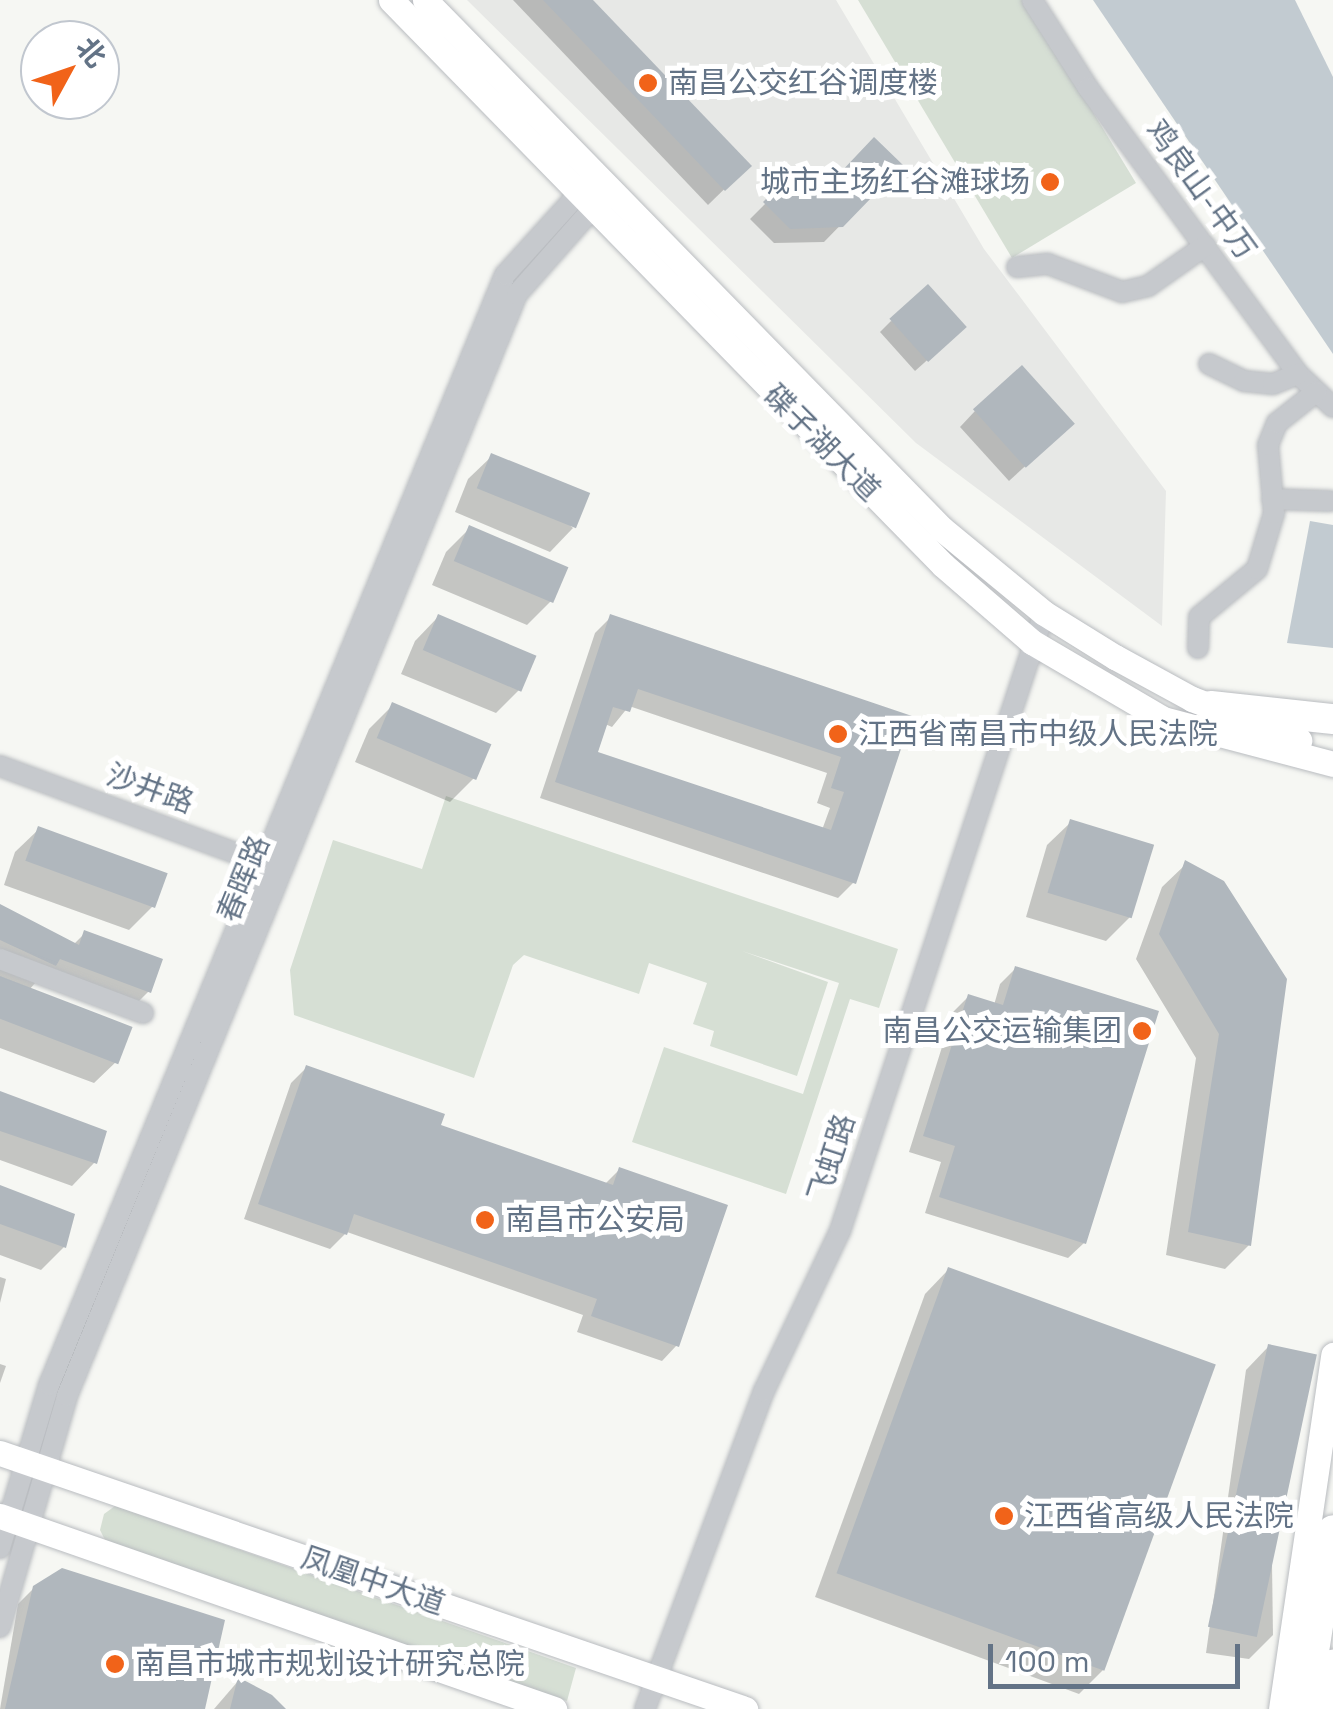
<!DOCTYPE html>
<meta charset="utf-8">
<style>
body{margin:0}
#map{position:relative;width:1333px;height:1709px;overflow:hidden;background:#f6f7f3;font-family:"Space Grotesk","Noto Sans SC",sans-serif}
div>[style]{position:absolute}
.built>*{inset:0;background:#e7e8e6}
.green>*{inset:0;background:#d6dfd4}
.water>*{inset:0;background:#c2cbd1}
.shadow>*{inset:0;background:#0003}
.building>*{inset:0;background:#b0b7bd;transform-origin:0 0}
.roads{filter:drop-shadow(0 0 2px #b9bcc0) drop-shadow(0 0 2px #b9bcc0)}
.minor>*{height:20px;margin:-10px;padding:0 10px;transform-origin:10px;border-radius:10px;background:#c6c9cd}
.major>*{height:25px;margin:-12.5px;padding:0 12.5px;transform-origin:12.5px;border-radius:12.5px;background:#fff}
.highway>*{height:30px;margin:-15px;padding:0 15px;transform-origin:15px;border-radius:15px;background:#fff}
.dots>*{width:28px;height:28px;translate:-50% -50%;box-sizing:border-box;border:5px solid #fff;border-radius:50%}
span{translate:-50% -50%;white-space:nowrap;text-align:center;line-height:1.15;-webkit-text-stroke:10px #fff;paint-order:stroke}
.poi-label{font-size:30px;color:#637386}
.left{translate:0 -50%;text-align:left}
.right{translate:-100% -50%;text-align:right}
.street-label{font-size:30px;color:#637386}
.north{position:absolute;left:20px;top:20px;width:100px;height:100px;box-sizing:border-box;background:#fff;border:2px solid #c1c7cf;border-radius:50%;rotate:50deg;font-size:28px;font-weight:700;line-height:40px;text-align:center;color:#637386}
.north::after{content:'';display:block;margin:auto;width:35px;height:45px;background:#f16319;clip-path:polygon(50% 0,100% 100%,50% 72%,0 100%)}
.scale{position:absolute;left:988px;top:1644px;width:252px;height:45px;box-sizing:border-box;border:5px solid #637386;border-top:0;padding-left:12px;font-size:30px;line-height:35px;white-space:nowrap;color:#637386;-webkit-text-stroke:8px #fff;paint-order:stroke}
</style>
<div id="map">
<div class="built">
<div style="clip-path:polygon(467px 0,836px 0,984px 249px,1166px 491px,1162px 626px,916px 443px)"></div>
</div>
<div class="green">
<div style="clip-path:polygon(858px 0,1025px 0,1136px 183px,1012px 258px)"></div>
<div style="clip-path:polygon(446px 796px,898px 949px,879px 1008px,850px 999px,786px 1194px,632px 1142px,664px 1047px,803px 1094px,839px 983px,742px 951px,828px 982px,797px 1076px,710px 1046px,714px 1031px,693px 1024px,707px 983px,649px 963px,639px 994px,524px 955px,513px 965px,474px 1078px,294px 1015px,290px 970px,333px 840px,422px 869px)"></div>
<div style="clip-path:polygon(115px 1506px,576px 1668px,567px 1701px,106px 1542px,100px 1530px,104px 1514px)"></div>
</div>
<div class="water">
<div style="clip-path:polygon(1093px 0,1295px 0,1333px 77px,1333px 354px)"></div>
<div style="clip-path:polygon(1310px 521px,1333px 525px,1333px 648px,1287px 643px)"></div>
</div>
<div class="shadow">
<div style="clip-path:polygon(513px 0,590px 0,748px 166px,708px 205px)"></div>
<div style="clip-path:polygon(899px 165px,824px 242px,774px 243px,750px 219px,788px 181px,803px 196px,821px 196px)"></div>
<div style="clip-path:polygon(891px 321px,952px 338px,915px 371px,880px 332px)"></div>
<div style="clip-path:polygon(975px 411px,1056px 438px,1009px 481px,960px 427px)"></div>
<div style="clip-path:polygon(492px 456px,573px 528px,550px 552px,455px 512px,468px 479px)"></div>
<div style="clip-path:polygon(470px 528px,551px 601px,527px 625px,432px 585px,446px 552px)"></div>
<div style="clip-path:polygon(438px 617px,519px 690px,496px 713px,401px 674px,415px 641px)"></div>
<div style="clip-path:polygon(evenodd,611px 617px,908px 718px,854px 882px,838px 898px,540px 798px,595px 633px,611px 617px,629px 706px,827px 773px,817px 803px,830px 808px,822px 830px,595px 753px,605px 724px,612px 727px,629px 706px)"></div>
<div style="clip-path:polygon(393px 705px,474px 778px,450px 802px,355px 762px,369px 729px)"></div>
<div style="clip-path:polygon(1071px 822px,1130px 917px,1106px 941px,1026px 917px,1047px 845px)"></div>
<div style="clip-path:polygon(39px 829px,153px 906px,129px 930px,4px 885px,15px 852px)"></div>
<div style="clip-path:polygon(1186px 864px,1222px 883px,1249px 1245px,1225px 1269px,1166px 1255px,1196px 1058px,1136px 959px,1162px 887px)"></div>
<div style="clip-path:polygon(0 906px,73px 945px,85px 933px,149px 991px,125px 1015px,36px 982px,29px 990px,118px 1060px,94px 1083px,0 1048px)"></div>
<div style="clip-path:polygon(1016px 968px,1084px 1243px,1068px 1258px,925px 1213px,941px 1162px,909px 1152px,953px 1012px,968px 997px,994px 1005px,1000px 984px)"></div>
<div style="clip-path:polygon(306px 1068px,438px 1127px,604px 1185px,620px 1169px,677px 1345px,662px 1361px,577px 1332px,583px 1315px,347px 1232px,330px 1249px,244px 1219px,291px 1083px)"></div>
<div style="clip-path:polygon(0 1093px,95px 1162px,72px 1186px,0 1160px)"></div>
<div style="clip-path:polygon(0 1188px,64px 1247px,41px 1270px,0 1255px)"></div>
<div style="clip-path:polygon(948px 1270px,1103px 1670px,1079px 1694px,815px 1597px,925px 1294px)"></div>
<div style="clip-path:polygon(0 1277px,6px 1279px,0 1303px)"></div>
<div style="clip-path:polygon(1269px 1346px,1273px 1635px,1249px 1659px,1206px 1653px,1246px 1370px)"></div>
<div style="clip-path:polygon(0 1364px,6px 1366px,0 1383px)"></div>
<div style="clip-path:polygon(34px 1588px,202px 1709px,0 1709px,18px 1604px)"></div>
<div style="clip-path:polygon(239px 1680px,282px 1709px,214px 1709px)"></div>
</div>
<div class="building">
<div style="clip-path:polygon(543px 0,593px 0,752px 166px,725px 191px)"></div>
<div style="clip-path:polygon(874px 137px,903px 165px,843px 227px,790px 229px,763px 202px,788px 177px,804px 193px,821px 193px)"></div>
<div style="left:928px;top:284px;width:58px;height:52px;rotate:48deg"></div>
<div style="left:1022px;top:365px;width:79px;height:66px;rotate:48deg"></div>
<div style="left:491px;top:453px;width:107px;height:38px;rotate:22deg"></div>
<div style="left:469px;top:525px;width:108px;height:39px;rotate:23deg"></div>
<div style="left:438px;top:614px;width:107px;height:39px;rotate:23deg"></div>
<div style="clip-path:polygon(evenodd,610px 614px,912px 716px,856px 884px,555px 782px,610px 614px,638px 689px,841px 757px,831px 788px,844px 792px,831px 830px,598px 752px,613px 707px,630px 712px,638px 689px)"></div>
<div style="left:392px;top:702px;width:108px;height:39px;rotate:23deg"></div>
<div style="left:1070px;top:819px;width:88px;height:77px;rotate:17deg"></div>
<div style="left:38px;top:826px;width:138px;height:37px;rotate:20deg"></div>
<div style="clip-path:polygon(1185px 860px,1224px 881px,1287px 979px,1251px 1246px,1188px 1232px,1219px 1034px,1159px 934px)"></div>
<div style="clip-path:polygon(0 904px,79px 945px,84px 930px,163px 959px,151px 993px,60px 959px,56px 966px,0 940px)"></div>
<div style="clip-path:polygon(1015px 966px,1159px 1011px,1086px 1244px,939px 1197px,955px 1146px,923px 1136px,968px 994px,1003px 1005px)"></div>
<div style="left:0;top:976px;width:142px;height:40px;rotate:21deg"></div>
<div style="clip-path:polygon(306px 1065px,445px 1114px,441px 1125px,613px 1185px,619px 1167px,728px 1205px,679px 1347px,591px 1316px,597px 1299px,354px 1214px,347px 1235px,258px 1204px)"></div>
<div style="clip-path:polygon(0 1091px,107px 1131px,97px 1164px,0 1131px)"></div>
<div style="clip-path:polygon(0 1185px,75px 1214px,66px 1248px,0 1224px)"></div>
<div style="left:948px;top:1267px;width:285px;height:326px;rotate:20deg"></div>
<div style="left:1268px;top:1344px;width:50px;height:289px;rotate:12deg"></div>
<div style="clip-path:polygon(62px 1568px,225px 1620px,205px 1709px,5px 1709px,33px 1586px)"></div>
<div style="clip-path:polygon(238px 1677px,272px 1695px,286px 1709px,230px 1709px)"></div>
</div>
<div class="roads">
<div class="minor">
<div style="left:1032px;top:0;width:104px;rotate:57.5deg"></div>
<div style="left:1088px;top:88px;width:355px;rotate:53.7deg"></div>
<div style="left:1298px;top:374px;width:48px;rotate:43.3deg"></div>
<div style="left:1017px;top:267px;width:31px;rotate:-6deg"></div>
<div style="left:1048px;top:264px;width:79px;rotate:20.7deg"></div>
<div style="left:1122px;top:292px;width:27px;rotate:-13deg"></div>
<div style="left:1148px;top:286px;width:70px;rotate:-35.1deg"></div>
<div style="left:1209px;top:364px;width:39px;rotate:26deg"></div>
<div style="left:1244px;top:381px;width:29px;rotate:6deg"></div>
<div style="left:1273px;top:384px;width:27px;rotate:-22deg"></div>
<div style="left:1272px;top:499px;width:58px;rotate:2deg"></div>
<div style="left:1198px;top:648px;width:31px;rotate:-88deg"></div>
<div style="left:1199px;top:617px;width:75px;rotate:-39.6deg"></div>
<div style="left:1257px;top:569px;width:59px;rotate:-73.1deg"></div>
<div style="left:1274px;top:513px;width:68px;rotate:-95deg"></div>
<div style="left:1268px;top:445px;width:24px;rotate:-68deg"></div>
<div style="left:1277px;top:423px;width:50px;rotate:-38.5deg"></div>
<div style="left:0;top:766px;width:291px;rotate:20.3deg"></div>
<div style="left:0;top:959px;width:153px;rotate:20.7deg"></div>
<div style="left:0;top:1548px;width:170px;rotate:-73.3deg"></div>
<div style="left:49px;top:1385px;width:1200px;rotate:-67.67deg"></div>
<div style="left:505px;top:275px;width:125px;rotate:-47.9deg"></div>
<div style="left:0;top:1627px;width:241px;rotate:-73.8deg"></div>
<div style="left:67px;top:1396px;width:1190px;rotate:-67.79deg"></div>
<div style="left:517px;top:294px;width:127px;rotate:-48.5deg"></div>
<div style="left:645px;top:1709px;width:340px;rotate:-69.5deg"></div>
<div style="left:764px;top:1391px;width:177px;rotate:-64.6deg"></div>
<div style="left:840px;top:1231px;width:651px;rotate:-71.73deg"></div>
</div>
<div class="major">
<div style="left:391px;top:0;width:790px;rotate:45.67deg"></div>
<div style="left:943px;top:565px;width:118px;rotate:40.9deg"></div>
<div style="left:1032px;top:642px;width:152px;rotate:30.4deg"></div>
<div style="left:1163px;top:719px;width:176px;rotate:14.8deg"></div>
<div style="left:425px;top:0;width:740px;rotate:45.66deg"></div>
<div style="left:942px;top:529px;width:132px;rotate:39.5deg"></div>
<div style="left:1044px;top:613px;width:84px;rotate:31.8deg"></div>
<div style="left:1115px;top:657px;width:88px;rotate:28.6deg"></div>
<div style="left:1192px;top:699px;width:115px;rotate:21deg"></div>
<div style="left:0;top:1453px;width:788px;rotate:18.96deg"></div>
<div style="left:0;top:1516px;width:587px;rotate:19.21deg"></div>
<div style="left:1281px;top:1709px;width:358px;rotate:-81.6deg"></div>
</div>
<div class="highway">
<div style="left:1211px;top:706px;width:123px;rotate:6.1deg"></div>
<div style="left:1305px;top:1709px;width:181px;rotate:-81.1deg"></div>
<div style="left:1326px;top:1709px;width:45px;rotate:-81deg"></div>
</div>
</div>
<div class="dots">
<div style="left:648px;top:83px;background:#f16319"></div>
<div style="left:1050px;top:182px;background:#f16319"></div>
<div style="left:838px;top:734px;background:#f16319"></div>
<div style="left:1142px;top:1031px;background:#f16319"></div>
<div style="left:485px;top:1220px;background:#f16319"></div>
<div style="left:1004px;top:1516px;background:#f16319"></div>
<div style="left:115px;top:1664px;background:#f16319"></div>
</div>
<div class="poi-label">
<span class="left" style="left:668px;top:83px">南昌公交红谷调度楼</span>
<span class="right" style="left:1030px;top:182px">城市主场红谷滩球场</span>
<span class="left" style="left:858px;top:734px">江西省南昌市中级人民法院</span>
<span class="right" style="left:1122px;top:1031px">南昌公交运输集团</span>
<span class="left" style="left:505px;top:1220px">南昌市公安局</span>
<span class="left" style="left:1024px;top:1516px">江西省高级人民法院</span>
<span class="left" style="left:135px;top:1664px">南昌市城市规划设计研究总院</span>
</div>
<div class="street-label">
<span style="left:1201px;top:190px;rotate:54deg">鸡良山-中万</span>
<span style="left:822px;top:443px;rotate:45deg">碟子湖大道</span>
<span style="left:150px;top:789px;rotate:20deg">沙井路</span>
<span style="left:244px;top:879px;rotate:-68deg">春晖路</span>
<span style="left:832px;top:1158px;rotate:-72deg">飞虹路</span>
<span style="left:373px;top:1581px;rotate:19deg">凤凰中大道</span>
</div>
<div class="north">北</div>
<div class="scale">100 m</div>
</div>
